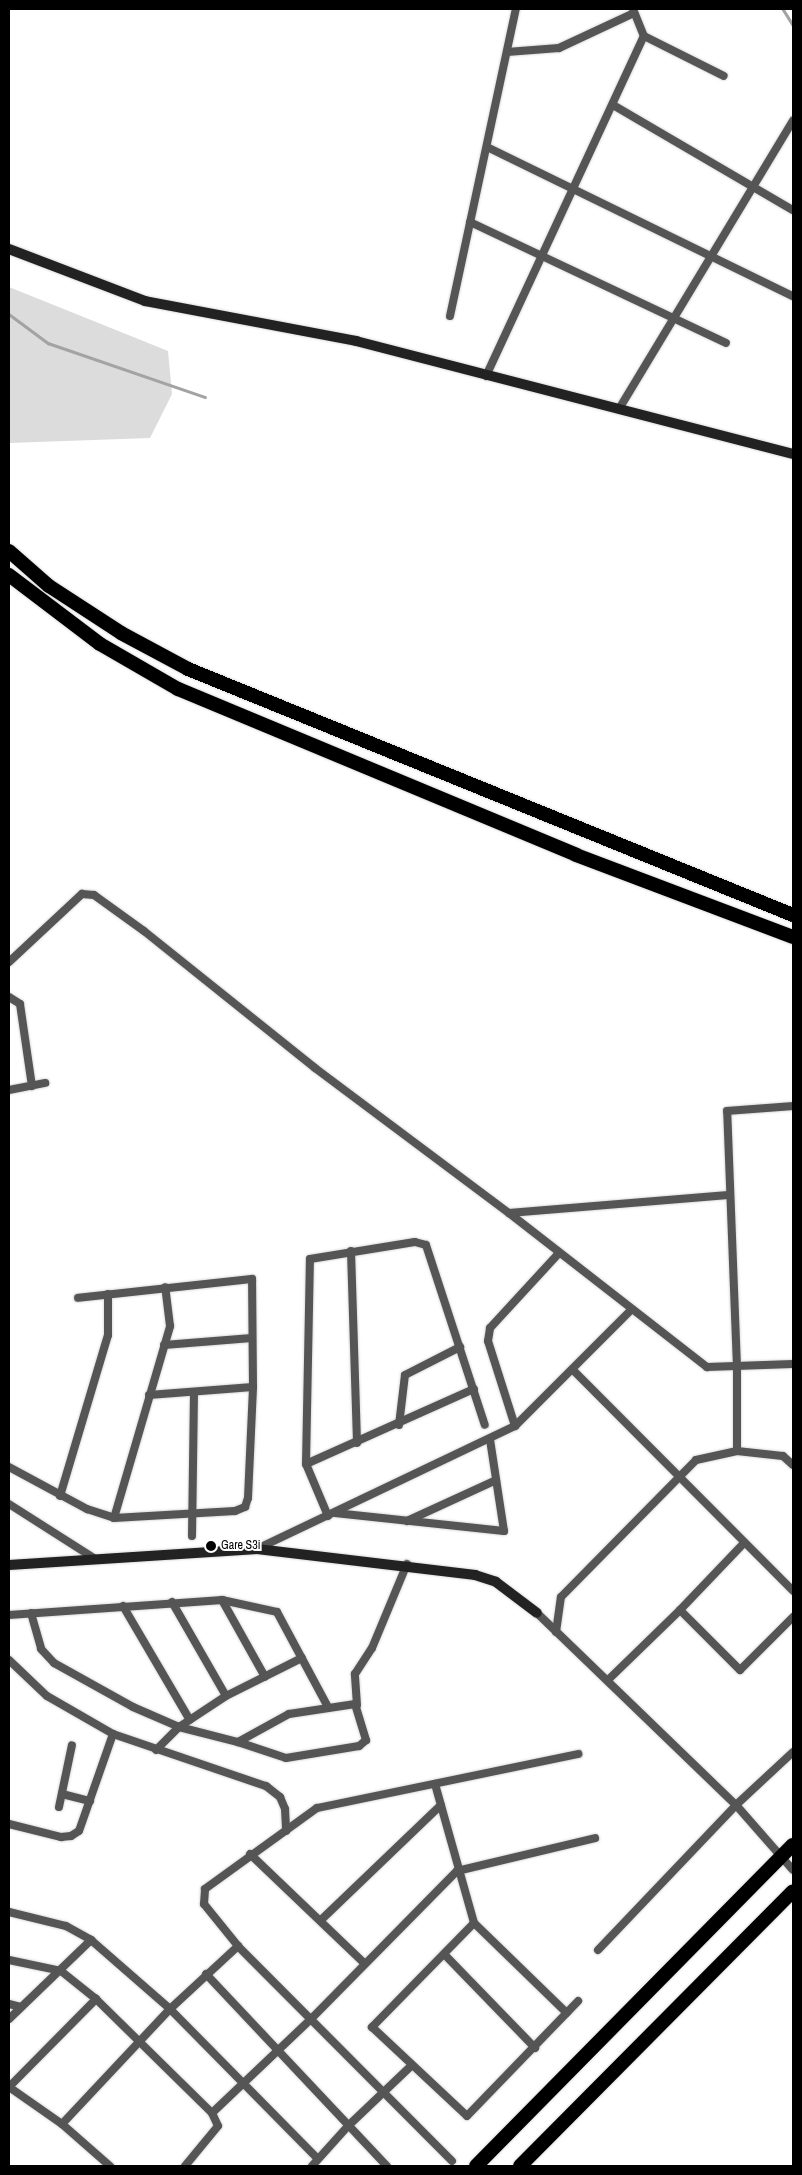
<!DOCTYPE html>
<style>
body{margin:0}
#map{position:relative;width:802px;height:2175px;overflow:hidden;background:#fff;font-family:"Archivo Narrow",sans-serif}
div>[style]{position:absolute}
.green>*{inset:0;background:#dcdcdc}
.stream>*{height:2.5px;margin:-1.25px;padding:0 1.25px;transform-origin:1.25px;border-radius:1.25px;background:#a3a3a3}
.roads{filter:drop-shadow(0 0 1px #dbdbdb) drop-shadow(0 0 1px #dbdbdb)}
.street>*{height:8px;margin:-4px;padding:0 4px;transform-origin:4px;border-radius:4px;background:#555}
.secondary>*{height:10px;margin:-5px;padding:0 5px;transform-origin:5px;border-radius:5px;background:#222}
.highway>*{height:14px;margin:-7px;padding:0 7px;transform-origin:7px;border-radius:7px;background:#000}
.dots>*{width:14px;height:14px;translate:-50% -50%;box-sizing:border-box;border:2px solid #fff;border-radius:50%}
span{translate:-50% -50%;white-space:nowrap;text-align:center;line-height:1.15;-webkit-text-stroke:4px #fff;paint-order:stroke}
.poi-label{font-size:12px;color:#000}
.left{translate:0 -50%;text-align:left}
.frame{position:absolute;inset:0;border:10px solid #000;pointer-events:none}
</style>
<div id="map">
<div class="green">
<div style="clip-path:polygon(9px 287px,168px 351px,172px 394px,150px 438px,9px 443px)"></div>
</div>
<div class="stream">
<div style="left:783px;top:9px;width:19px;rotate:58deg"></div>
<div style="left:9px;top:314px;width:49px;rotate:36.6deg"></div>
<div style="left:48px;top:343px;width:166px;rotate:19deg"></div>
</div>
<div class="roads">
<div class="street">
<div style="left:633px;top:9px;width:29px;rotate:68deg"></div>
<div style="left:644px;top:36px;width:89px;rotate:26.6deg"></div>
<div style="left:507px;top:52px;width:52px;rotate:-4.4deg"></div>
<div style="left:559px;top:48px;width:83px;rotate:-25deg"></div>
<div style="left:613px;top:105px;width:208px;rotate:30.3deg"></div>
<div style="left:487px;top:147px;width:340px;rotate:26deg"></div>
<div style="left:470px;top:222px;width:283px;rotate:25.3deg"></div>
<div style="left:450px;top:316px;width:314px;rotate:-77.9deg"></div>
<div style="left:486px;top:376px;width:375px;rotate:-65.1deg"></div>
<div style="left:619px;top:409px;width:337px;rotate:-58.9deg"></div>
<div style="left:9px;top:962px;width:100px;rotate:-43deg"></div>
<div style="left:82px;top:894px;width:12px;rotate:5deg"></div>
<div style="left:94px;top:895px;width:62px;rotate:35.8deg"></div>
<div style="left:144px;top:931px;width:219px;rotate:38.7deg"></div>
<div style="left:315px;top:1068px;width:242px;rotate:36.8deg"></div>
<div style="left:509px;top:1213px;width:251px;rotate:37.9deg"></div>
<div style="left:707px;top:1367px;width:86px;rotate:-2deg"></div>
<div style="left:9px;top:997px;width:13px;rotate:32deg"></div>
<div style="left:20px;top:1004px;width:83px;rotate:81.7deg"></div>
<div style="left:9px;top:1090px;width:37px;rotate:-11deg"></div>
<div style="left:509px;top:1213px;width:220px;rotate:-4.7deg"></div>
<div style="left:351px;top:1251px;width:192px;rotate:88.2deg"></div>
<div style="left:164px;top:1345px;width:88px;rotate:-4.5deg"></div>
<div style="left:573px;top:1370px;width:312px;rotate:45.1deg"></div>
<div style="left:149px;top:1395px;width:104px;rotate:-4.4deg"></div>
<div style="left:399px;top:1425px;width:50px;rotate:-83.2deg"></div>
<div style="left:405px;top:1375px;width:62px;rotate:-27deg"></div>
<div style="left:515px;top:1426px;width:89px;rotate:-107.6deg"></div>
<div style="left:488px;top:1341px;width:13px;rotate:-81deg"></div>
<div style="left:490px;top:1328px;width:102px;rotate:-47.4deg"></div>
<div style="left:737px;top:1451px;width:84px;rotate:-90deg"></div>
<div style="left:737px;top:1367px;width:256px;rotate:-92.2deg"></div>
<div style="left:727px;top:1111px;width:66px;rotate:-4.3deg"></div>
<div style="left:306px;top:1464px;width:184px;rotate:-24.1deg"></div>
<div style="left:9px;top:1467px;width:89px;rotate:28.3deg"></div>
<div style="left:87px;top:1509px;width:28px;rotate:18deg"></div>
<div style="left:114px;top:1518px;width:121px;rotate:-3.3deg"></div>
<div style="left:235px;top:1511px;width:11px;rotate:-22deg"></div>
<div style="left:245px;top:1507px;width:9px;rotate:-72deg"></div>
<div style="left:248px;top:1498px;width:111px;rotate:-87.4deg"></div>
<div style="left:253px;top:1387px;width:108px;rotate:-90.5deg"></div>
<div style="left:252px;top:1279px;width:175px;rotate:173.8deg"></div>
<div style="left:60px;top:1496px;width:168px;rotate:-73.4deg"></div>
<div style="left:108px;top:1335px;width:41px;rotate:-90deg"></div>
<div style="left:9px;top:1504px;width:104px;rotate:32.5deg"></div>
<div style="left:335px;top:1513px;width:170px;rotate:6.1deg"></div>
<div style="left:504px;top:1531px;width:92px;rotate:-98.7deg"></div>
<div style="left:328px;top:1516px;width:56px;rotate:-112.9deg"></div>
<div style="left:306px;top:1464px;width:205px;rotate:-88.9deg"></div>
<div style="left:310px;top:1259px;width:106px;rotate:-9.2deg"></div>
<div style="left:415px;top:1242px;width:11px;rotate:15deg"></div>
<div style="left:426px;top:1245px;width:189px;rotate:71.9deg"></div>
<div style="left:114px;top:1518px;width:200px;rotate:-73.7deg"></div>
<div style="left:170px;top:1326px;width:39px;rotate:-97deg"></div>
<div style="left:407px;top:1521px;width:98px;rotate:-24.7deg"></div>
<div style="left:192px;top:1536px;width:144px;rotate:-89.2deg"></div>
<div style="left:744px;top:1543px;width:93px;rotate:133.7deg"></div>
<div style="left:680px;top:1610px;width:85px;rotate:45deg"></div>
<div style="left:740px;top:1670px;width:75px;rotate:-45deg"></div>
<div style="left:257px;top:1549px;width:286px;rotate:-25.5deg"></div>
<div style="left:515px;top:1426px;width:165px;rotate:-45deg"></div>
<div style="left:222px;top:1600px;width:88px;rotate:60.8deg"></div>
<div style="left:172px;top:1602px;width:108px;rotate:60.1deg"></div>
<div style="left:123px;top:1606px;width:132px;rotate:59.6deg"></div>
<div style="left:31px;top:1613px;width:37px;rotate:74deg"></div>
<div style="left:41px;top:1649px;width:19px;rotate:47deg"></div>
<div style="left:54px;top:1663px;width:90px;rotate:29.1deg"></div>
<div style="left:133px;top:1707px;width:50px;rotate:23.5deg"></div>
<div style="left:179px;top:1727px;width:61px;rotate:14.3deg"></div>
<div style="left:238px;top:1742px;width:58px;rotate:-28.8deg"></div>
<div style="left:289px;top:1714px;width:67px;rotate:-8.6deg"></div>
<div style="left:355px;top:1704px;width:38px;rotate:73deg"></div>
<div style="left:366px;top:1740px;width:9px;rotate:139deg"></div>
<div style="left:359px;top:1746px;width:74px;rotate:170.7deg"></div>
<div style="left:286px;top:1758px;width:51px;rotate:-161.6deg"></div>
<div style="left:537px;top:1613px;width:277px;rotate:44deg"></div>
<div style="left:736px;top:1805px;width:86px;rotate:48.8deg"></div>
<div style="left:9px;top:1615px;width:214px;rotate:-4deg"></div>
<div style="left:222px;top:1600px;width:56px;rotate:12.3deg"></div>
<div style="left:277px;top:1612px;width:108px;rotate:61.8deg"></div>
<div style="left:556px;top:1632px;width:35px;rotate:-82deg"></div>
<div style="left:561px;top:1597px;width:192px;rotate:-45.4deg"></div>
<div style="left:696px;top:1460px;width:42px;rotate:-12.4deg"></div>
<div style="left:737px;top:1451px;width:46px;rotate:6.2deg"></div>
<div style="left:783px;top:1456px;width:13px;rotate:42deg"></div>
<div style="left:9px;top:1660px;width:52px;rotate:43.5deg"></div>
<div style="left:47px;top:1696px;width:76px;rotate:29.9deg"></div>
<div style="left:113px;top:1734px;width:162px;rotate:18.8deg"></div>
<div style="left:266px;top:1786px;width:18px;rotate:38deg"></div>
<div style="left:280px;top:1797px;width:13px;rotate:67deg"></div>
<div style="left:285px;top:1809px;width:22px;rotate:87deg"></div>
<div style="left:608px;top:1680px;width:100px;rotate:-44.2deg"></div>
<div style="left:357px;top:1705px;width:31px;rotate:-94deg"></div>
<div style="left:355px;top:1674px;width:31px;rotate:-57deg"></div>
<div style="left:372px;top:1648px;width:91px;rotate:-67.4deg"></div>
<div style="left:156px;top:1750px;width:33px;rotate:-45deg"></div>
<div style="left:179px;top:1727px;width:56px;rotate:-33.4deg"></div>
<div style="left:226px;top:1696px;width:85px;rotate:-26.6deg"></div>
<div style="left:435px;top:1784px;width:144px;rotate:74.3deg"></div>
<div style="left:474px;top:1923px;width:129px;rotate:44.1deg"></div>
<div style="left:62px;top:1794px;width:29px;rotate:14deg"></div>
<div style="left:59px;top:1807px;width:63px;rotate:-78.2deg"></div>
<div style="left:9px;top:1824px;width:54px;rotate:14deg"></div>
<div style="left:61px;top:1837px;width:10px;rotate:-6deg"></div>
<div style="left:71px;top:1836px;width:9px;rotate:-32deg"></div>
<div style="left:79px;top:1831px;width:103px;rotate:-70.7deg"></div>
<div style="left:250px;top:1854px;width:159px;rotate:43.7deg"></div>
<div style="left:9px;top:1912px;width:59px;rotate:13.8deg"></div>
<div style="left:66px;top:1926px;width:29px;rotate:29deg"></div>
<div style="left:91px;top:1940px;width:105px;rotate:41.1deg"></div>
<div style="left:170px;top:2009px;width:209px;rotate:45.4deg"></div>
<div style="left:321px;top:1920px;width:166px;rotate:-43.8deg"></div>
<div style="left:474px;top:1923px;width:146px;rotate:134.4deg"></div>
<div style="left:372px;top:2027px;width:130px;rotate:43.1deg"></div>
<div style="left:467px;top:2116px;width:160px;rotate:-46deg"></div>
<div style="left:598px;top:1950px;width:200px;rotate:-46.4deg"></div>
<div style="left:736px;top:1805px;width:78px;rotate:-42.9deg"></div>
<div style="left:444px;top:1954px;width:131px;rotate:45.9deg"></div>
<div style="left:9px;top:1960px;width:53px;rotate:11.9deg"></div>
<div style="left:61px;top:1971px;width:45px;rotate:38.7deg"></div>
<div style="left:96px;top:1999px;width:163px;rotate:44.5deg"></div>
<div style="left:212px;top:2113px;width:14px;rotate:65deg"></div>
<div style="left:218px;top:2126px;width:52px;rotate:129.5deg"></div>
<div style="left:206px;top:1974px;width:264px;rotate:46.7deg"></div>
<div style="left:9px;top:2004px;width:12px;rotate:14deg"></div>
<div style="left:9px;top:2019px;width:114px;rotate:-43.9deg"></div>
<div style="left:9px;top:2087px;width:65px;rotate:34.9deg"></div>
<div style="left:62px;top:2124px;width:64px;rotate:41.2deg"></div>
<div style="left:9px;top:2087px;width:124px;rotate:-45.3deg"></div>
<div style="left:212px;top:2113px;width:137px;rotate:-43.5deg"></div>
<div style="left:311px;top:2019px;width:208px;rotate:-45.4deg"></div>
<div style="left:457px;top:1871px;width:142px;rotate:-13.4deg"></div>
<div style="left:62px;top:2124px;width:158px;rotate:-46.8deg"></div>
<div style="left:170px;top:2009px;width:93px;rotate:-42.8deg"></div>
<div style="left:452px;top:2161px;width:303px;rotate:-134.9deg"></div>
<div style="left:238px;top:1946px;width:54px;rotate:-129deg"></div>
<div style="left:204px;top:1904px;width:15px;rotate:-86deg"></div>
<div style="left:205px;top:1889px;width:138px;rotate:-35.9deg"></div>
<div style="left:317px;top:1808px;width:267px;rotate:-11.7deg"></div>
<div style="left:312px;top:2166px;width:54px;rotate:-48deg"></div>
<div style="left:348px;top:2126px;width:87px;rotate:-43.6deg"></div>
</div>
<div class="secondary">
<div style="left:9px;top:249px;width:146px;rotate:20.9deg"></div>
<div style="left:145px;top:301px;width:215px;rotate:10.7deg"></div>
<div style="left:356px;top:341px;width:451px;rotate:14.5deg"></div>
<div style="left:9px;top:1565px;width:249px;rotate:-3.7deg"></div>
<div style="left:257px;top:1549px;width:220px;rotate:6.8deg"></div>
<div style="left:475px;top:1575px;width:22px;rotate:18deg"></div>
<div style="left:496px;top:1582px;width:51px;rotate:37.1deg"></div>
</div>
<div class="highway">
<div style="left:9px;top:551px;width:53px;rotate:41.2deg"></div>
<div style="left:49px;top:586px;width:86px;rotate:33.1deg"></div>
<div style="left:121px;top:633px;width:76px;rotate:28.2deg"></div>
<div style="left:188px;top:669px;width:653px;rotate:22.13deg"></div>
<div style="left:9px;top:575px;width:114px;rotate:37.2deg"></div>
<div style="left:100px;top:644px;width:90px;rotate:30deg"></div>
<div style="left:178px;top:689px;width:431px;rotate:22.6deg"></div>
<div style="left:576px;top:855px;width:232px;rotate:20.7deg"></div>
<div style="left:476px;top:2166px;width:451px;rotate:-45.4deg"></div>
<div style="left:520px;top:2166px;width:387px;rotate:-45.2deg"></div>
</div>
</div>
<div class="dots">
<div style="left:211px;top:1546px;background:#000"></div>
</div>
<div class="poi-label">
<span class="left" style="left:221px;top:1546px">Gare S3i</span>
</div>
<div class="frame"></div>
</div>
